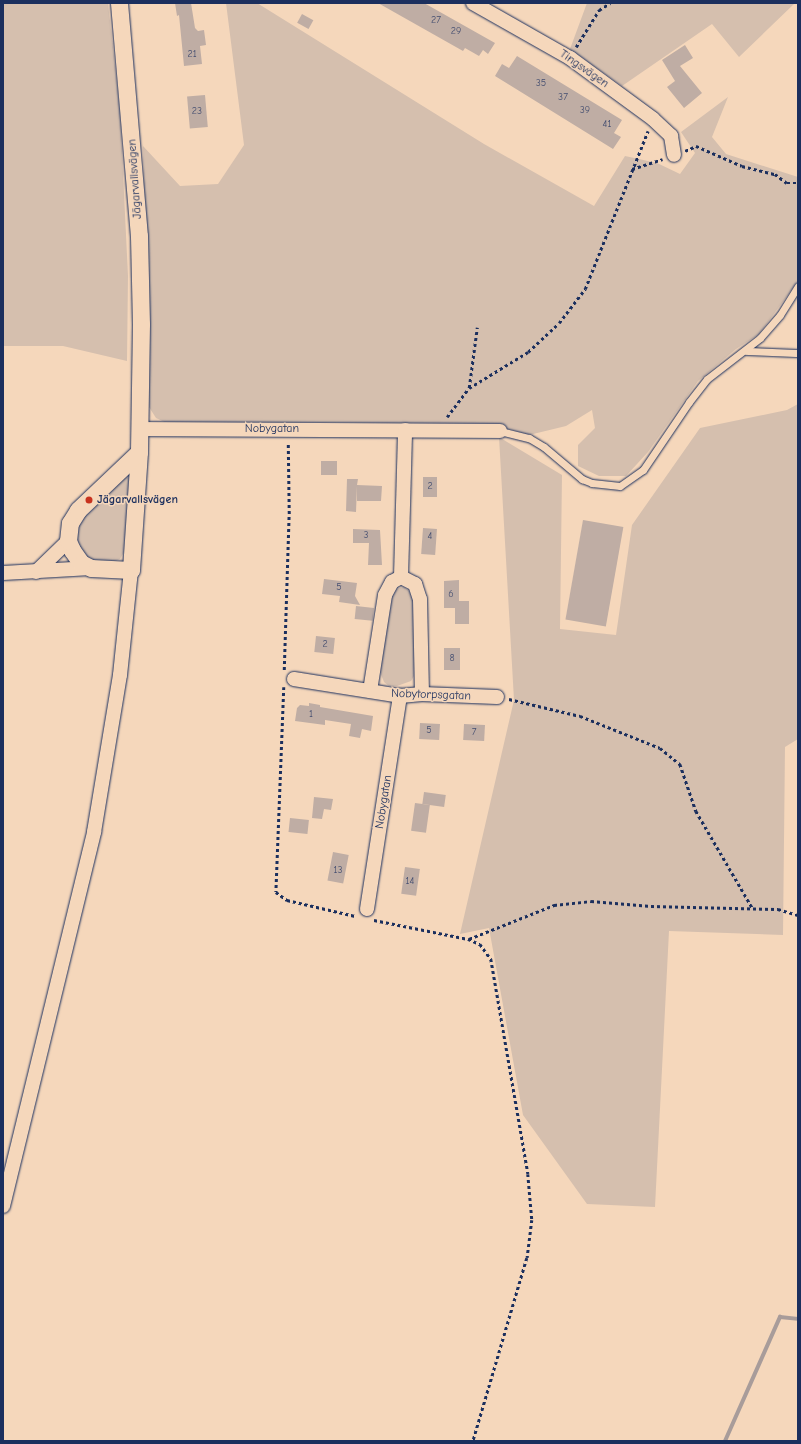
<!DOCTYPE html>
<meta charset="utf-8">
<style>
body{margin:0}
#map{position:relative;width:801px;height:1444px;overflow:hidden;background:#f5d7bb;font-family:"Comic Neue",sans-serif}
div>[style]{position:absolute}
.green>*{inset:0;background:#d5bfae}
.stream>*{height:4px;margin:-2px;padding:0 2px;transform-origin:2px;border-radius:2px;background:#a89c9a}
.building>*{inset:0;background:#bfada4;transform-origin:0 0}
.path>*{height:2.5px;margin-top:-1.25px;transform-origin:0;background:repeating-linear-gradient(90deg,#1b2f5e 0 3px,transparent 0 6px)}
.roads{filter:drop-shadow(0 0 1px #1b2f5e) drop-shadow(0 0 1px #1b2f5e)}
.service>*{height:7px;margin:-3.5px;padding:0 3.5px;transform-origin:3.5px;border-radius:3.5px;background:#f5d7bb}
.minor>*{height:14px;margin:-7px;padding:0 7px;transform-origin:7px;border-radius:7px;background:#f5d7bb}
.tertiary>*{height:17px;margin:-8.5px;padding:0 8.5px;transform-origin:8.5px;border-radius:8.5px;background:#f5d7bb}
.dots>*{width:11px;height:11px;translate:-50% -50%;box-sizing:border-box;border:2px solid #f5d7bb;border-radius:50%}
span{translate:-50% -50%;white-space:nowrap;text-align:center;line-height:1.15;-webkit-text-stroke:3px #f5d7bb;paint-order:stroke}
.number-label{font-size:10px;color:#444e70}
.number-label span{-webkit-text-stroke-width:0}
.street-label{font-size:12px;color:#1b2f5e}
.poi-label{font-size:12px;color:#1b2f5e;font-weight:700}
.left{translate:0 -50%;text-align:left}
.frame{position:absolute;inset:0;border:4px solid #1b2f5e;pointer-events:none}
</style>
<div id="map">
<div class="green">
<div style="clip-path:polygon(3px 3px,108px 3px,120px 110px,128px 276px,127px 361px,63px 346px,3px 346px)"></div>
<div style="clip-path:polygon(226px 3px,257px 3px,484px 144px,594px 206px,625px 156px,657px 163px,680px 174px,695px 153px,681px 132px,728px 97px,712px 137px,726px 154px,798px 177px,798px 281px,759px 334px,736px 349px,698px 381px,648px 452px,626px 476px,599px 476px,578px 466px,578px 445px,595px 428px,592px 410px,566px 426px,529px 435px,496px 425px,332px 422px,169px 424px,156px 418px,149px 407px,143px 146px,180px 186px,218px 184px,244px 145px)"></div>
<div style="clip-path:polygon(587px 3px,798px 3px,798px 4px,794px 4px,739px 57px,712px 24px,622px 86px,570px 49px)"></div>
<div style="clip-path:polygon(798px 404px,798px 739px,785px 747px,783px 935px,669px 931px,655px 1207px,587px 1204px,523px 1115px,489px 928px,460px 934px,514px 700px,499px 437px,562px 475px,560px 629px,616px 635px,632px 525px,700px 428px,787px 410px)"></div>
<div style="clip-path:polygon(126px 477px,130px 479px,124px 552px,120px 559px,108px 564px,86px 558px,76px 541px,77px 524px)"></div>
<div style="clip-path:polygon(404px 587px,410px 592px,414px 601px,417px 671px,411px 681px,397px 686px,389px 686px,384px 682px,379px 669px,390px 598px,396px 589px)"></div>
</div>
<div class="stream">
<div style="left:725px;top:1441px;width:136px;rotate:-66.1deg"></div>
<div style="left:780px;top:1317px;width:18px;rotate:6deg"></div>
</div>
<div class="building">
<div style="clip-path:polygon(175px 3px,191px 3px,195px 28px,198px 31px,204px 30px,206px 45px,200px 46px,202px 64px,184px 66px,179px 15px,177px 16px)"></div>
<div style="clip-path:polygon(378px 3px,424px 3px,495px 43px,488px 54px,483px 50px,479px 56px,465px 48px,463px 51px)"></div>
<div style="left:302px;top:14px;width:13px;height:10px;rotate:29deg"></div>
<div style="clip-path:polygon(685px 45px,693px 58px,680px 66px,702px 93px,684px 108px,667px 87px,675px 81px,662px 60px)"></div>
<div style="clip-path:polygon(517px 56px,622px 120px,614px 133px,621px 137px,613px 149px,495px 76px,502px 64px,509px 68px)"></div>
<div style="left:205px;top:95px;width:32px;height:18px;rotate:85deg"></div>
<div style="left:337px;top:461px;width:14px;height:16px;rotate:90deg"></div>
<div style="left:423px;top:477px;width:14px;height:20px"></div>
<div style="clip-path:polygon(347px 479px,358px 479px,357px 485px,382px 486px,381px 501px,357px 501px,357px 486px,356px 512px,346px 511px)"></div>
<div style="left:583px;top:520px;width:41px;height:101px;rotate:10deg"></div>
<div style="left:423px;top:528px;width:14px;height:26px;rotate:4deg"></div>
<div style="clip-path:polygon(353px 529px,380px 530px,382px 565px,368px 565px,369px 543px,353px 543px)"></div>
<div style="clip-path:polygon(324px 579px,357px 583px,355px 596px,360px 605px,339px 602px,340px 596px,322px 594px)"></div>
<div style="clip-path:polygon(459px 580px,459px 601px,469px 601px,469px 624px,455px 624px,455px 608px,444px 608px,444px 581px)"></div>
<div style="left:356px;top:606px;width:18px;height:13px;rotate:6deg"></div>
<div style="left:316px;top:636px;width:19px;height:16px;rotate:6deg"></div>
<div style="left:444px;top:648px;width:16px;height:22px"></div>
<div style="clip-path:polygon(309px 703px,320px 705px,320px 707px,373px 716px,371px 731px,362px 729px,360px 738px,349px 736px,351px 724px,325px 720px,325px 725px,295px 721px,297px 708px,300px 705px,309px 706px)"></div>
<div style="left:420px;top:723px;width:20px;height:16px;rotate:3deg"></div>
<div style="left:464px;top:724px;width:21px;height:16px;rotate:3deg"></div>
<div style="left:424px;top:792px;width:22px;height:12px;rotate:8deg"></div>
<div style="clip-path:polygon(314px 797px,333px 799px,331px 810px,324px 809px,322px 819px,312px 818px)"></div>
<div style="left:415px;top:803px;width:15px;height:28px;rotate:8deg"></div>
<div style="left:290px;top:818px;width:19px;height:14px;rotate:6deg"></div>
<div style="left:333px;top:852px;width:16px;height:29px;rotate:11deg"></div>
<div style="left:405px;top:867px;width:15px;height:27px;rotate:8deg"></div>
</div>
<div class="path">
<div style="left:576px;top:47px;width:44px;rotate:-58.1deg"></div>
<div style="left:599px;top:10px;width:13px;rotate:-32deg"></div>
<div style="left:685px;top:151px;width:12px;rotate:-24deg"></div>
<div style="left:696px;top:146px;width:50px;rotate:23.5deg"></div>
<div style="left:742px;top:166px;width:34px;rotate:14deg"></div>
<div style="left:775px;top:174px;width:15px;rotate:37deg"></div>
<div style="left:787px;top:183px;width:11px"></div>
<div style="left:632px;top:169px;width:32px;rotate:-18deg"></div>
<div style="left:469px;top:388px;width:61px;rotate:-82.4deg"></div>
<div style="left:447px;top:417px;width:36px;rotate:-53deg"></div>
<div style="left:469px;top:388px;width:69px;rotate:-31.4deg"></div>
<div style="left:528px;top:352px;width:42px;rotate:-43.1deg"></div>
<div style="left:559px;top:323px;width:43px;rotate:-52.6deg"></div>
<div style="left:585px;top:289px;width:170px;rotate:-68.3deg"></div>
<div style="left:284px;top:670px;width:156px;rotate:-88.2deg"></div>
<div style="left:289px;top:514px;width:71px;rotate:-90.8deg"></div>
<div style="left:284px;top:687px;width:205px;rotate:92.2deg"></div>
<div style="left:276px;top:892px;width:14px;rotate:36deg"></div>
<div style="left:287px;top:900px;width:70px;rotate:13.2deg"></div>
<div style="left:509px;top:699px;width:73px;rotate:13.5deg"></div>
<div style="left:580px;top:716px;width:86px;rotate:21.8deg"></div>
<div style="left:660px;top:748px;width:26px;rotate:39deg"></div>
<div style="left:680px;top:764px;width:50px;rotate:71.2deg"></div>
<div style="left:696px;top:811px;width:113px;rotate:59.8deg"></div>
<div style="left:374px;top:920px;width:96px;rotate:11.4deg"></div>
<div style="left:468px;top:939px;width:13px;rotate:23deg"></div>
<div style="left:480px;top:944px;width:19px;rotate:54deg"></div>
<div style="left:491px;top:959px;width:218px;rotate:80.2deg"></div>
<div style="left:528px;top:1174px;width:46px;rotate:85deg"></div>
<div style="left:532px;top:1220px;width:38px;rotate:97deg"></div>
<div style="left:527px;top:1258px;width:191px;rotate:106.4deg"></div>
<div style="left:469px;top:939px;width:92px;rotate:-21.8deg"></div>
<div style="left:554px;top:905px;width:37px;rotate:-6deg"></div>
<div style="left:591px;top:901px;width:60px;rotate:4.8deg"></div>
<div style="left:651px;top:906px;width:127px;rotate:1.4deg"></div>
<div style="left:778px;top:909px;width:21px;rotate:17deg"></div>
</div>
<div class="roads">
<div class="service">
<div style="left:746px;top:351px;width:52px;rotate:2.2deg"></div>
<div style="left:500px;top:431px;width:30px;rotate:14deg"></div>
<div style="left:529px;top:438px;width:17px;rotate:31deg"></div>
<div style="left:544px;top:447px;width:50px;rotate:40.1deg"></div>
<div style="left:582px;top:479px;width:11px;rotate:22deg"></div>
<div style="left:592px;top:483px;width:28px;rotate:6deg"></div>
<div style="left:620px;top:486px;width:28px;rotate:-35deg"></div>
<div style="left:643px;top:470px;width:82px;rotate:-55.9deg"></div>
<div style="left:689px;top:402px;width:29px;rotate:-52deg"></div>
<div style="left:707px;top:379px;width:67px;rotate:-37.7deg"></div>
<div style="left:760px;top:338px;width:30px;rotate:-49deg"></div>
<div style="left:780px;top:315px;width:34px;rotate:-58deg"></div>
</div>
<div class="minor">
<div style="left:473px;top:3px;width:112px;rotate:29.6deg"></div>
<div style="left:570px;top:58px;width:103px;rotate:36.3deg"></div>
<div style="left:653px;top:119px;width:25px;rotate:43deg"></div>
<div style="left:671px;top:136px;width:19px;rotate:81deg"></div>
<div style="left:140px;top:429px;width:360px;rotate:0.3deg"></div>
<div style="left:36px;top:572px;width:45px;rotate:-44.1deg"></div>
<div style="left:3px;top:573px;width:88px;rotate:-3.3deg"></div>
<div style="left:401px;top:577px;width:147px;rotate:-88.4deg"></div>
<div style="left:294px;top:679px;width:107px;rotate:9.1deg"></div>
<div style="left:400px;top:696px;width:22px;rotate:-5deg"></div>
<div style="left:422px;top:694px;width:75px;rotate:2.3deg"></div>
<div style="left:370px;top:691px;width:97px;rotate:-81.1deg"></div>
<div style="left:385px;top:595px;width:15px;rotate:-62deg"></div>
<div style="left:392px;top:582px;width:10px;rotate:-29deg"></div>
<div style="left:401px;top:577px;width:16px;rotate:27deg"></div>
<div style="left:415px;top:584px;width:16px;rotate:72deg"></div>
<div style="left:420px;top:599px;width:95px;rotate:88.8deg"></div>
<div style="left:367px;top:909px;width:216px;rotate:-81.2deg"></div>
<div style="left:3px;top:1206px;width:385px;rotate:-76.3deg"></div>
<div style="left:94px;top:832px;width:159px;rotate:-80.6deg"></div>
<div style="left:120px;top:675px;width:106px;rotate:-84deg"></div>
</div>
<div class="tertiary">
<div style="left:119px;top:3px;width:234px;rotate:85.1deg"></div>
<div style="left:139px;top:236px;width:88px;rotate:88.7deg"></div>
<div style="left:141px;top:324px;width:128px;rotate:90.9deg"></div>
<div style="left:139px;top:452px;width:118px;rotate:93.9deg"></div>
<div style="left:131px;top:570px;width:40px;rotate:-177.1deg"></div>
<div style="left:91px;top:568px;width:11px;rotate:-153deg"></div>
<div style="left:81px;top:563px;width:16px;rotate:-125deg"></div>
<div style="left:72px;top:550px;width:10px;rotate:-114deg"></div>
<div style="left:68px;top:541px;width:18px;rotate:-84deg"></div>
<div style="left:70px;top:523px;width:15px;rotate:-58deg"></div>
<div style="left:78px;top:510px;width:84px;rotate:-43.6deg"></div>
</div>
</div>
<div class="dots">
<div style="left:89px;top:500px;background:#c8321e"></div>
</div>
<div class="number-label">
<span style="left:436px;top:21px">27</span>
<span style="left:456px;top:32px">29</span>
<span style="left:192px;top:55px">21</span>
<span style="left:541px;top:84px">35</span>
<span style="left:563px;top:98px">37</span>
<span style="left:585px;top:111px">39</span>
<span style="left:197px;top:112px">23</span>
<span style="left:607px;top:125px">41</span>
<span style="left:430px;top:487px">2</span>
<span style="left:366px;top:536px">3</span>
<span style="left:430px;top:537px">4</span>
<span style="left:339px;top:588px">5</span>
<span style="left:451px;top:595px">6</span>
<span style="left:325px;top:645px">2</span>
<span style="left:452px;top:659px">8</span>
<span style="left:311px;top:715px">1</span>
<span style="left:429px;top:731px">5</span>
<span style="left:474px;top:733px">7</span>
<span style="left:338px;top:871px">13</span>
<span style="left:410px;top:882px">14</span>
</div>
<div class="street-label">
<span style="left:584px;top:69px;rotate:35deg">Tingsvägen</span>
<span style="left:135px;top:179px;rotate:-94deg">Jägarvallsvägen</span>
<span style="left:272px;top:429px">Nobygatan</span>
<span style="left:431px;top:695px;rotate:2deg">Nobytorpsgatan</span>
<span style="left:384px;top:802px;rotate:-81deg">Nobygatan</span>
</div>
<div class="poi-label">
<span class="left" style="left:97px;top:500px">Jägarvallsvägen</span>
</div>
<div class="frame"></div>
</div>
